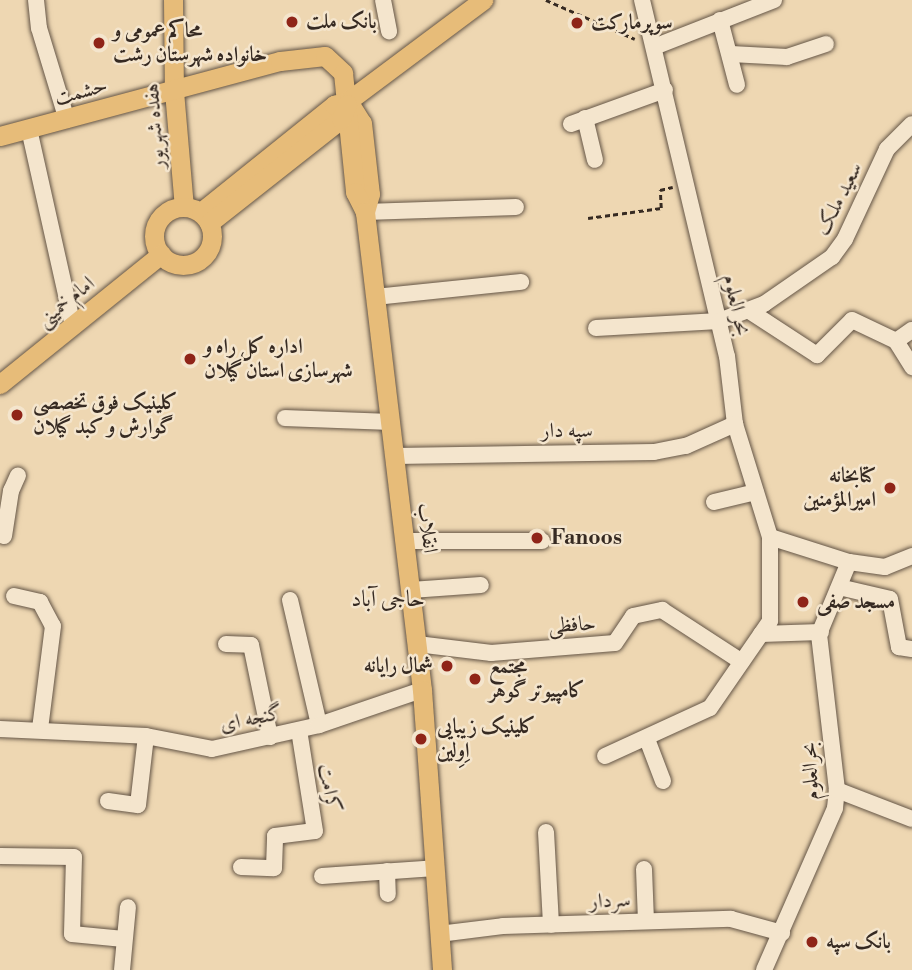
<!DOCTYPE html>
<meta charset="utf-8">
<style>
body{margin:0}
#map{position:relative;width:912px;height:970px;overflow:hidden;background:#eed7b2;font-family:"Libre Bodoni",Amiri,serif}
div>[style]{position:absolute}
.path>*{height:2.5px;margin-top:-1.25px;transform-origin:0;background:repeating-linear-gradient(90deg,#362a22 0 5px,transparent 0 8.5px)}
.roads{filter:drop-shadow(0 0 2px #645546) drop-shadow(0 0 2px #645546)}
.minor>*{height:16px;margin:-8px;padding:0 8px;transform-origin:8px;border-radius:8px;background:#f4e5cd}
.major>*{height:19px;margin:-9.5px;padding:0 9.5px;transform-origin:9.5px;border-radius:9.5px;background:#e7bc79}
.major>.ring{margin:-9.5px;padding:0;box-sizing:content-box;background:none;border:19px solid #e7bc79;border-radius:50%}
.dots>*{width:19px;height:19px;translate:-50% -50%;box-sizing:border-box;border:4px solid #f4e5cd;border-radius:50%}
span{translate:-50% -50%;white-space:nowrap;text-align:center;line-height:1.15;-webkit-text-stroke:5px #f4e5cd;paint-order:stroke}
.poi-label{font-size:21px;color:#362a22;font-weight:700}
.left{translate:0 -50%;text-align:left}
.right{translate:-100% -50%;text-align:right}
.street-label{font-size:21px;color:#362a22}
.neighbourhood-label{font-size:23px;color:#362a22}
</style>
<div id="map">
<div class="path">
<div style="left:546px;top:0;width:97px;rotate:23.7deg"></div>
<div style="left:588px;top:218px;width:74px;rotate:-7.8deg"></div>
<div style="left:661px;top:208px;width:18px;rotate:-93deg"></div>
<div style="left:660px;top:190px;width:13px;rotate:-13deg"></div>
</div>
<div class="roads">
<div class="minor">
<div style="left:36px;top:0;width:28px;rotate:84deg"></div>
<div style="left:39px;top:28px;width:96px;rotate:73.1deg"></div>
<div style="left:383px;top:0;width:32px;rotate:79deg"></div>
<div style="left:642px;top:0;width:366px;rotate:76.6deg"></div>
<div style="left:727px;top:356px;width:68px;rotate:83.3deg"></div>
<div style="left:735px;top:424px;width:118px;rotate:72.8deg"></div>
<div style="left:770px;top:537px;width:83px;rotate:17.6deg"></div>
<div style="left:849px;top:562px;width:36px;rotate:8deg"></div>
<div style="left:885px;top:567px;width:29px;rotate:-22deg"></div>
<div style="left:720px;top:20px;width:67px;rotate:75.3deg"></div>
<div style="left:654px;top:47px;width:129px;rotate:-21.4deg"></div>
<div style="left:731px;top:54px;width:56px;rotate:3.1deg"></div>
<div style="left:787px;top:57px;width:41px;rotate:-18.4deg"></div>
<div style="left:585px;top:118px;width:43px;rotate:76.6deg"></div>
<div style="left:571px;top:124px;width:100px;rotate:-19.9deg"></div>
<div style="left:29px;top:129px;width:202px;rotate:77.4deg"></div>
<div style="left:365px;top:212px;width:151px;rotate:-1.9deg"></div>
<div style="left:375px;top:297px;width:147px;rotate:-5.9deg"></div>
<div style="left:751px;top:312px;width:79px;rotate:33.1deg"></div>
<div style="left:817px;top:355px;width:49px;rotate:-45deg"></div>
<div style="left:852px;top:320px;width:49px;rotate:25.5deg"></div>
<div style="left:896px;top:341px;width:31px;rotate:58deg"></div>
<div style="left:596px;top:328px;width:123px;rotate:-3.3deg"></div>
<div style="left:719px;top:321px;width:48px;rotate:-20.7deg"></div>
<div style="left:764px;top:304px;width:83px;rotate:-34.7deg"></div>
<div style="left:832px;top:257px;width:22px;rotate:-54deg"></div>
<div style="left:845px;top:239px;width:99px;rotate:-65deg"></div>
<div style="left:887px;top:149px;width:35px;rotate:-45deg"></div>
<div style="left:896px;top:341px;width:19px;rotate:-35deg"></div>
<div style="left:285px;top:418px;width:105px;rotate:2.2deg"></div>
<div style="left:395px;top:456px;width:259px;rotate:-0.9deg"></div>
<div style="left:654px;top:452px;width:33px;rotate:-11deg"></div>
<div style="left:686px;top:446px;width:54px;rotate:-24.2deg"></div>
<div style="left:714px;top:502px;width:43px;rotate:-13.4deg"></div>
<div style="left:4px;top:536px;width:46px;rotate:-81.2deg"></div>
<div style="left:11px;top:491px;width:17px;rotate:-66deg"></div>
<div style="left:405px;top:541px;width:137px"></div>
<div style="left:839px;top:587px;width:52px;rotate:13.2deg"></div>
<div style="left:890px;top:599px;width:49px;rotate:79.4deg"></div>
<div style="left:899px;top:647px;width:13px;rotate:9deg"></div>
<div style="left:411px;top:590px;width:70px;rotate:-4.1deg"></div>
<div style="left:14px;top:596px;width:27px;rotate:13deg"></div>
<div style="left:40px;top:602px;width:27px;rotate:62deg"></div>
<div style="left:53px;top:626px;width:104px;rotate:97.2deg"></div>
<div style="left:290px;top:600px;width:128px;rotate:76.9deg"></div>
<div style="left:761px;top:634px;width:60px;rotate:-1.9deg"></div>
<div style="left:226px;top:644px;width:25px;rotate:2deg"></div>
<div style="left:251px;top:645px;width:94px;rotate:78.3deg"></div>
<div style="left:417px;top:644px;width:75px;rotate:6.9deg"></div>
<div style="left:491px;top:653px;width:124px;rotate:-4.6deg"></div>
<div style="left:615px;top:643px;width:32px;rotate:-56deg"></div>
<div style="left:633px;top:616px;width:30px;rotate:-12deg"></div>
<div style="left:662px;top:610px;width:95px;rotate:33deg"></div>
<div style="left:0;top:729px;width:146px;rotate:2.7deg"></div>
<div style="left:146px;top:736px;width:67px;rotate:11.1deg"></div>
<div style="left:212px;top:749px;width:110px;rotate:-12.6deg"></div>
<div style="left:319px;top:725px;width:109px;rotate:-18.8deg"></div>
<div style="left:647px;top:739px;width:45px;rotate:69.1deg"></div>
<div style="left:605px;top:756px;width:115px;rotate:-24.6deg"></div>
<div style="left:710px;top:708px;width:106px;rotate:-55.4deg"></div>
<div style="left:770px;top:621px;width:84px;rotate:-90deg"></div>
<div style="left:837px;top:790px;width:80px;rotate:21.1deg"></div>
<div style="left:108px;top:801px;width:30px;rotate:8deg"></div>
<div style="left:138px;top:805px;width:69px;rotate:-83.4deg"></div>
<div style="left:546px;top:832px;width:93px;rotate:86.9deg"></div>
<div style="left:0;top:856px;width:74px;rotate:0.8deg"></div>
<div style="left:74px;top:857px;width:77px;rotate:91.5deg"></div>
<div style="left:72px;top:934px;width:52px;rotate:5.5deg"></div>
<div style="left:241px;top:867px;width:33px;rotate:2deg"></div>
<div style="left:274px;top:868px;width:32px;rotate:-88deg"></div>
<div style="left:275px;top:836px;width:40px;rotate:-7.1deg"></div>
<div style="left:315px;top:831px;width:102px;rotate:-99deg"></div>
<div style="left:644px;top:869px;width:52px;rotate:87.8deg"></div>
<div style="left:387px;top:871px;width:23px;rotate:88deg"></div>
<div style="left:322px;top:876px;width:113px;rotate:-4deg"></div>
<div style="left:439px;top:934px;width:64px;rotate:-7.1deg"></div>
<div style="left:503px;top:926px;width:228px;rotate:-1.8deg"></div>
<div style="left:731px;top:919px;width:53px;rotate:15.4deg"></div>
<div style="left:122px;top:970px;width:63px;rotate:-84.6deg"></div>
<div style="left:764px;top:970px;width:177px;rotate:-66.3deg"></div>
<div style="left:835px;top:808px;width:18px;rotate:-84deg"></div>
<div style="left:837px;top:790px;width:157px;rotate:-96.6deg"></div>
<div style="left:819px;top:634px;width:78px;rotate:-67.4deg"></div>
</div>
<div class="major">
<div style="left:173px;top:0;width:91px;rotate:89.4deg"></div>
<div style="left:174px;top:91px;width:116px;rotate:85.1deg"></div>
<div style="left:348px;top:101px;width:26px;rotate:58deg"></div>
<div style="left:362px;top:123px;width:71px;rotate:83.6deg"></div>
<div style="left:370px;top:194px;width:19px;rotate:106deg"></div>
<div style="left:0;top:136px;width:290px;rotate:-15deg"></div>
<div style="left:280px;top:61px;width:45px;rotate:-6.3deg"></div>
<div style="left:325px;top:56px;width:25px;rotate:43deg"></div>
<div style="left:343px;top:73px;width:120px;rotate:84.2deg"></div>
<div style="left:355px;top:192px;width:22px;rotate:63deg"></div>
<div style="left:365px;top:212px;width:481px;rotate:83.2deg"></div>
<div style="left:422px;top:690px;width:281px;rotate:85.9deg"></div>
<div class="ring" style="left:154px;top:207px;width:39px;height:39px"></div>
<div style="left:201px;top:212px;width:171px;rotate:-38.8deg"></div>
<div style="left:334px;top:105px;width:15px;rotate:-16deg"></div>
<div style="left:348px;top:101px;width:169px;rotate:-36.8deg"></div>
<div style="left:209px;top:223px;width:168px;rotate:-38.2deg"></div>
<div style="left:341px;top:119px;width:16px;rotate:-68deg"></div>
<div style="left:0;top:384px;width:207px;rotate:-38.9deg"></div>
</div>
</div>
<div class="dots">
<div style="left:292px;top:22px;background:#8f2418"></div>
<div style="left:577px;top:23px;background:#8f2418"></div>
<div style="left:99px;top:43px;background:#8f2418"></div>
<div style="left:190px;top:359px;background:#8f2418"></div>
<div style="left:17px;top:415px;background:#8f2418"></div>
<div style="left:890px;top:488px;background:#8f2418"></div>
<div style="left:537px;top:538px;background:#8f2418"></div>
<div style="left:803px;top:602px;background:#8f2418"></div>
<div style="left:447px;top:666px;background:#8f2418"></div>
<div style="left:475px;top:679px;background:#8f2418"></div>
<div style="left:421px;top:739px;background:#8f2418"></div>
<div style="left:812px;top:942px;background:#8f2418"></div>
</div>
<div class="poi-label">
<span class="left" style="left:306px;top:22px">بانک ملت</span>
<span class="left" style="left:591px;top:23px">سوپرمارکت</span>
<span class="left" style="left:113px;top:43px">محاکم عمومی و<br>خانواده شهرستان رشت</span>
<span class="left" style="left:204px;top:359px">اداره کل راه و<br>شهرسازی استان گیلان</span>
<span class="left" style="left:33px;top:415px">کلینیک فوق تخصصی<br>گوارش و کبد گیلان</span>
<span class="right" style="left:876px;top:488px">کتابخانه<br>امیرالمؤمنین</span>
<span class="left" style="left:551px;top:538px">Fanoos</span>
<span class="left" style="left:817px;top:602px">مسجد صفی</span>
<span class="right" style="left:433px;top:666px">شمال رایانه</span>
<span class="left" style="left:489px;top:679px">مجتمع<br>کامپیوتر گوهر</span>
<span class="left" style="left:437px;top:739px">کلینیک زیبایی<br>اِوِلین</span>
<span class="left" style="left:826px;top:942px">بانک سپه</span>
</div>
<div class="street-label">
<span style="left:81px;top:92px;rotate:-15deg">حشمت</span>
<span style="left:155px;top:126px;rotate:-94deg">هفده شهریور</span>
<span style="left:839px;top:199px;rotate:-63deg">سعید ملک</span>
<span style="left:66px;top:302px;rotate:-39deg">امام خمینی</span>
<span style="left:736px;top:305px;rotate:77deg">بحر العلوم</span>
<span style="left:567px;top:431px">سپه دار</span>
<span style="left:427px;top:528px;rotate:83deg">انقلاب</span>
<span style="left:572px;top:625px;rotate:-4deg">حافظی</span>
<span style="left:251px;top:719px;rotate:-12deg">گنجه ای</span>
<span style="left:811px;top:771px;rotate:-93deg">بحرالعلوم</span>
<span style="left:329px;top:788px;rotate:81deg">کرامت</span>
<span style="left:610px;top:901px;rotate:-3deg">سردار</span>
</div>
<div class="neighbourhood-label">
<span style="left:388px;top:599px">حاجی آباد</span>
</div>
</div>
